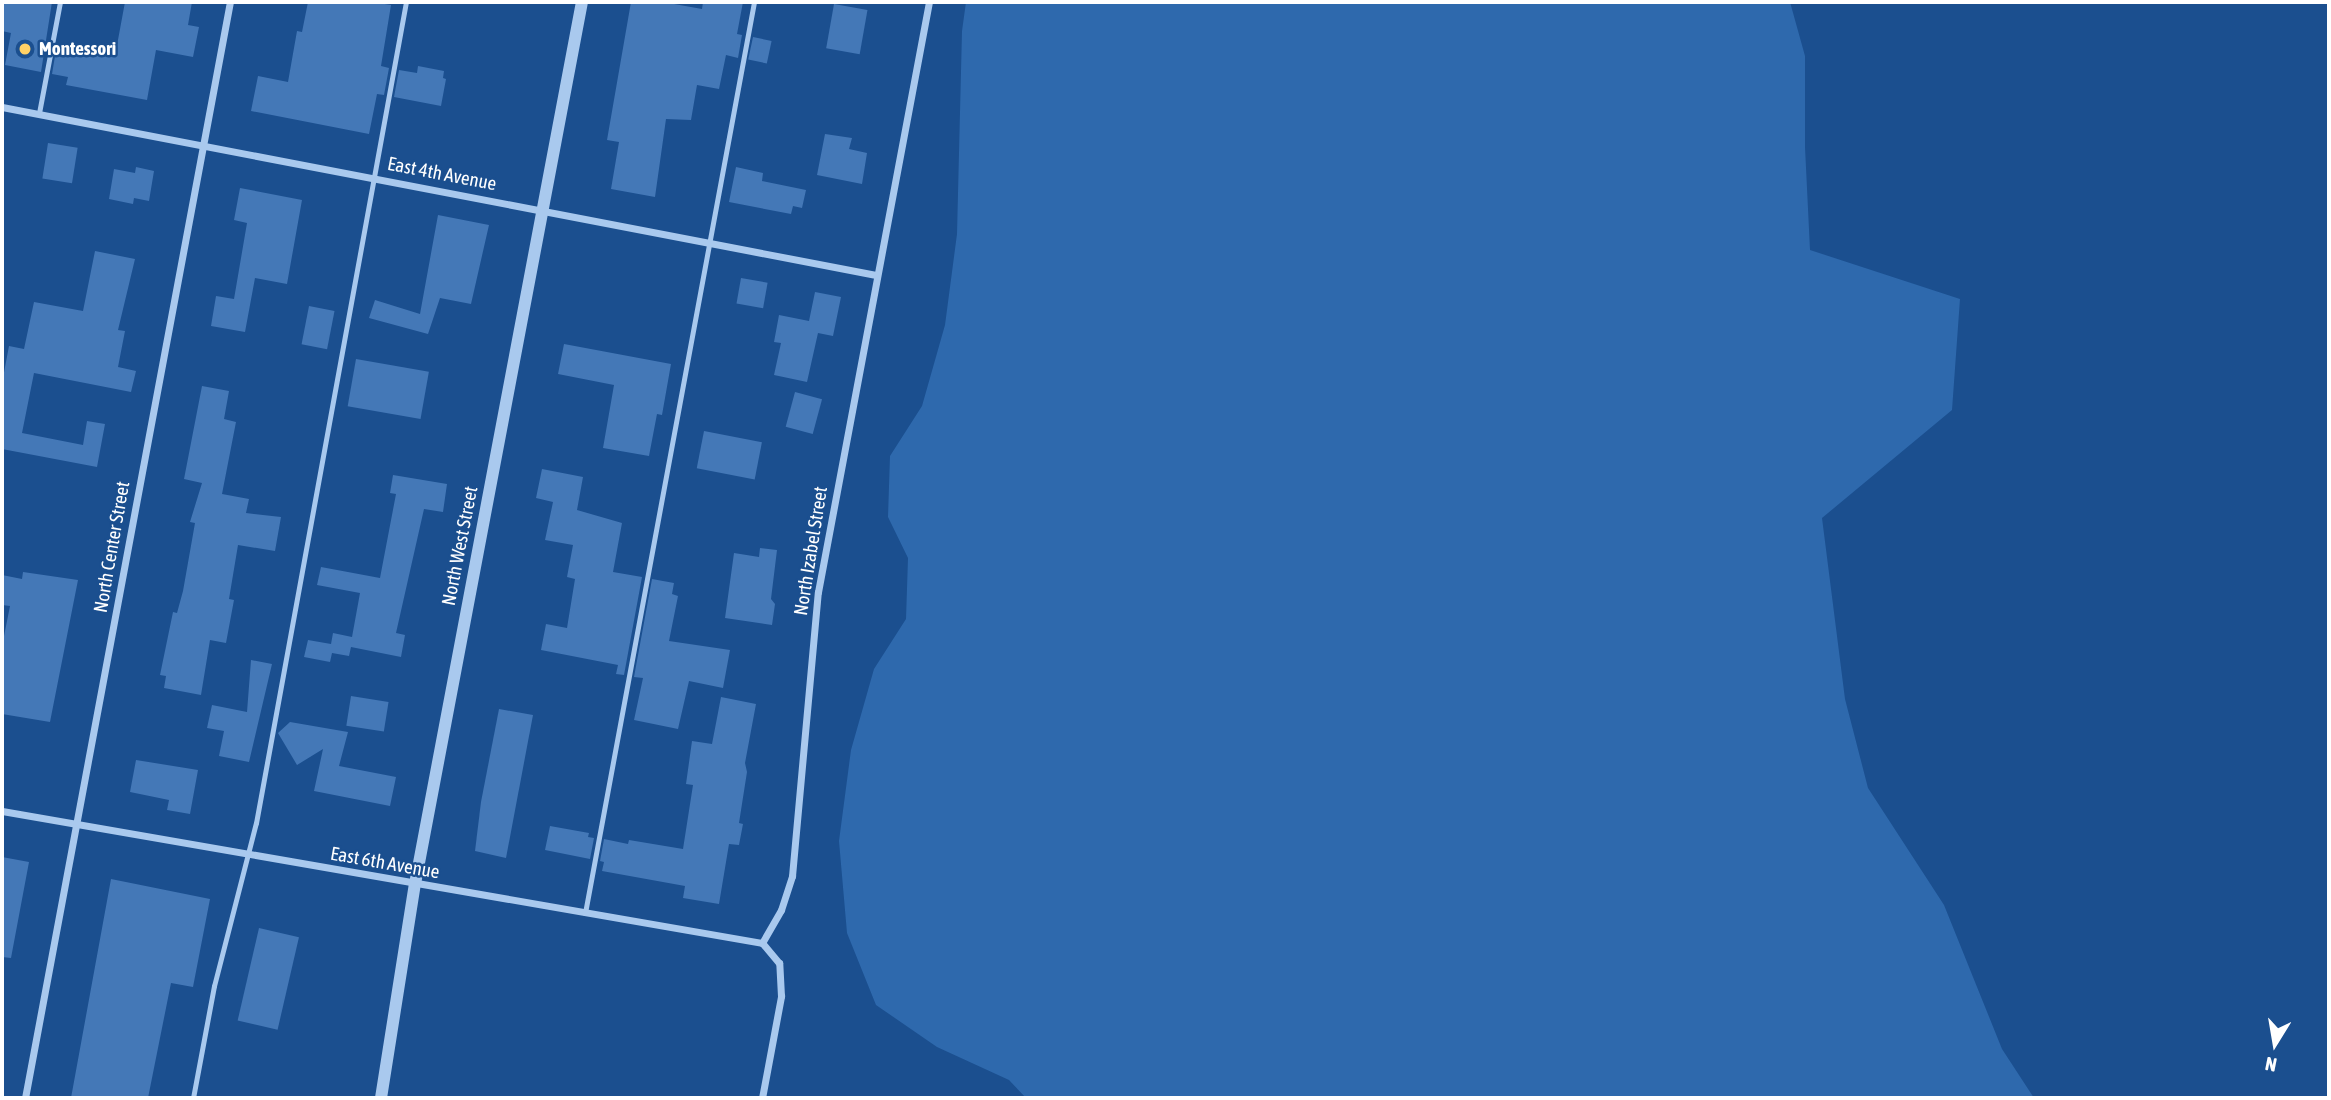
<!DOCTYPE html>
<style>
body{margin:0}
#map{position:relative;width:2331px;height:1100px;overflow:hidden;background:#1b4f8f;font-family:"Asap Condensed",sans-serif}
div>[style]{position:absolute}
.green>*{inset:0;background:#2e69ad}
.building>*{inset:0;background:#4478b7;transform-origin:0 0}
.service>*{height:5px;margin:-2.5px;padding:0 2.5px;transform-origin:2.5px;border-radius:2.5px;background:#a9c9ee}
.minor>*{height:7px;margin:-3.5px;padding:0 3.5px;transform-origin:3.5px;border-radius:3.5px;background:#a9c9ee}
.tertiary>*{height:12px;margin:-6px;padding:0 6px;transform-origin:6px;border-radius:6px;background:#a9c9ee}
.dots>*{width:19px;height:19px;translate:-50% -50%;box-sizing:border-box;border:4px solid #1b4f8f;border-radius:50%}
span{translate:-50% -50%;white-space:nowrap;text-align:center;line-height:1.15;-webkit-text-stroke:5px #1b4f8f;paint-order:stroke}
.poi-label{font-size:19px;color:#fff;font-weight:700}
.left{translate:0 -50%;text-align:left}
.street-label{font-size:19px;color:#fff}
.frame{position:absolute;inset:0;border:4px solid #fff;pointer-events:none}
.north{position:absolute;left:2240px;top:1009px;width:70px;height:70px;-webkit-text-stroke:5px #1b4f8f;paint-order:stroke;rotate:191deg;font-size:19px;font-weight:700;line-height:28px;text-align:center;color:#fff}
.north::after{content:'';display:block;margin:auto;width:24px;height:32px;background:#fff;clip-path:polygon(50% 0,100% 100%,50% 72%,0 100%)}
</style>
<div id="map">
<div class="green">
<div style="clip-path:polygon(966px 2px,1790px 2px,1805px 56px,1805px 147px,1810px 250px,1960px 299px,1952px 410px,1822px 518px,1845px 699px,1868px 788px,1944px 905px,2002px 1049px,2034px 1098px,1026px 1098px,1009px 1080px,937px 1047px,876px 1005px,847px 933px,839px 841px,851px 750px,874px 669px,906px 619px,908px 558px,888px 517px,890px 456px,922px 406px,945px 325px,957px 234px,962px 31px)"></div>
</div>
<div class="building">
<div style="clip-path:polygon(2px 2px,52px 2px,41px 72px,5px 65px,11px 33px,2px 31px)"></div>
<div style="clip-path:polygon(125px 2px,192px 2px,188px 25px,199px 27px,193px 57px,156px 50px,147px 100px,66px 85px,68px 77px,52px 74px,57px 44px,115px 56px)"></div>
<div style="clip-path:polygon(308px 2px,372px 2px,391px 5px,381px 66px,389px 68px,384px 95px,377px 94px,369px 134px,251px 111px,258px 76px,288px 82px,297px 31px,302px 32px)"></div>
<div style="clip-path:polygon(631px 2px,663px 2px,702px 9px,703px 2px,743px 2px,737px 34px,742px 35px,738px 58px,726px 55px,719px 89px,697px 85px,691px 120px,666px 119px,655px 197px,611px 189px,619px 142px,607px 140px)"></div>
<div style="left:834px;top:4px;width:34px;height:45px;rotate:10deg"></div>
<div style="left:753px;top:37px;width:19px;height:23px;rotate:12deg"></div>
<div style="clip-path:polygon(418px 66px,444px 71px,443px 78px,446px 79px,441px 106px,394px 97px,399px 70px,417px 73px)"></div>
<div style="clip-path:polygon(825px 134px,852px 138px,849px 149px,867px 153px,862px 184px,817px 175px)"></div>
<div style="left:48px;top:143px;width:30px;height:36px;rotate:9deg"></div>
<div style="clip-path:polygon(136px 167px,154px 171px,149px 201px,134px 198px,133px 204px,109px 199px,114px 169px,135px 173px)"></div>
<div style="clip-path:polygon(736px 167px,763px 173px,762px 181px,806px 190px,802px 208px,793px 206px,791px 214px,729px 202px)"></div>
<div style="clip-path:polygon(240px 188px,302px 200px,287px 284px,255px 278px,245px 332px,211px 326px,216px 296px,234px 299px,247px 223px,234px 220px)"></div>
<div style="clip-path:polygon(438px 215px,489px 225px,471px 304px,440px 298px,428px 334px,369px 318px,375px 300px,420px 314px)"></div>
<div style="clip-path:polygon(95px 251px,135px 259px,118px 330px,125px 331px,118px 367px,136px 371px,131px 392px,34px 373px,22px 433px,83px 445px,87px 421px,105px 424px,97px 467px,2px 449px,2px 383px,9px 346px,24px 349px,34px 302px,83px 311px)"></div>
<div style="left:741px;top:278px;width:27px;height:26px;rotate:10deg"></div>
<div style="clip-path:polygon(815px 292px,841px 297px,833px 336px,818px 333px,807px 382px,774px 375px,781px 343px,774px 342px,779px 315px,809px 321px)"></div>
<div style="left:309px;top:306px;width:26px;height:39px;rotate:11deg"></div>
<div style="clip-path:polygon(564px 344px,671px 364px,662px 415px,657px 414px,649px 456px,603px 448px,614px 385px,558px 374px)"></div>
<div style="left:356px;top:359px;width:74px;height:48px;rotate:10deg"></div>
<div style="clip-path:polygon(202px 386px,229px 391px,224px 419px,236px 422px,222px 494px,249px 499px,246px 513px,281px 517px,275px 551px,238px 545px,229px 599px,234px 600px,226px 643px,210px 640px,201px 695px,164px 688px,166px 676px,160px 675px,173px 612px,177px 613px,183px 591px,195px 523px,190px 522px,202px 483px,184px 479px)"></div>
<div style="left:795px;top:392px;width:28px;height:36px;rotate:15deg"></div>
<div style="left:704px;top:431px;width:59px;height:38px;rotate:11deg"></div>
<div style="clip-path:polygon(542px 469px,583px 477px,577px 510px,622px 523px,613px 572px,642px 577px,624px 675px,616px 674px,618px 665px,541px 650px,546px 624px,567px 628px,575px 579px,567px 577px,573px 545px,545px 540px,553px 502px,536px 498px)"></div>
<div style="clip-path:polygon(393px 475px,447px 484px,443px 512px,424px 509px,396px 633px,405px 635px,401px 657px,351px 647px,349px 656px,332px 653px,330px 662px,304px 657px,308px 640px,331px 644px,333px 633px,352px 637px,360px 593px,317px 585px,321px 567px,380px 578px,396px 494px,390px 493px)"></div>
<div style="clip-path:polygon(760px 548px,777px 550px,771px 599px,775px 604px,772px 625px,725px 618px,734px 553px,759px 557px)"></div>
<div style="clip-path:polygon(23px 572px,78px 580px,50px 722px,2px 714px,2px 646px,10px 606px,2px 605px,2px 575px,22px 579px)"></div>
<div style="clip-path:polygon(652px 579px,674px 583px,672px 594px,678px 596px,669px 641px,730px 650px,723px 688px,689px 681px,678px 729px,634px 720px,643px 678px,634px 677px)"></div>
<div style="clip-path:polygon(251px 660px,272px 664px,249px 762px,219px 756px,224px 731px,207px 728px,212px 705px,247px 712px)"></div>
<div style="left:351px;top:696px;width:38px;height:30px;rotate:9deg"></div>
<div style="clip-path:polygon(721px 697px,756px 704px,745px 763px,747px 772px,739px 823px,743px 824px,739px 845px,729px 844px,719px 904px,683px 898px,685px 886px,602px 871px,604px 862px,600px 861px,604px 839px,628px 844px,629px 840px,683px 849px,693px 785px,686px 784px,692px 741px,712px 744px)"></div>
<div style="clip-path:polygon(499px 709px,533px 715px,506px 858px,475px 851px,481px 802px)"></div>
<div style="clip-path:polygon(290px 722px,348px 732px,339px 766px,396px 777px,390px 806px,314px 791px,323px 749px,297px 765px,278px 733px)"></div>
<div style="clip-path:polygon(136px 760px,198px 770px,190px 814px,167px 810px,169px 800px,130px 792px)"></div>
<div style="clip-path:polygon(550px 826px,589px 833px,588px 837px,594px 838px,590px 859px,545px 850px)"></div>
<div style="clip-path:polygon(2px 857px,29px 862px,11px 958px,2px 957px)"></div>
<div style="clip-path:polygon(111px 879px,210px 899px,193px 987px,171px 983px,148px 1098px,71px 1098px)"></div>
<div style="left:259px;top:928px;width:41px;height:95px;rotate:13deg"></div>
</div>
<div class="service">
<div style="left:39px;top:113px;width:113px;rotate:-79.3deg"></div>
<div style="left:585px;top:913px;width:927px;rotate:-79.49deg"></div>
<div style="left:193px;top:1098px;width:114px;rotate:-79.4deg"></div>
<div style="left:214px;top:986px;width:168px;rotate:-75.6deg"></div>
<div style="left:256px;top:823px;width:835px;rotate:-79.65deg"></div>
</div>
<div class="minor">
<div style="left:2px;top:107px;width:890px;rotate:10.88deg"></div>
<div style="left:2px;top:811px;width:771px;rotate:9.85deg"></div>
<div style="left:762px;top:943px;width:38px;rotate:-60deg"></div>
<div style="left:781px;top:910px;width:36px;rotate:-72deg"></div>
<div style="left:792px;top:876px;width:285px;rotate:-84.8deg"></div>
<div style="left:818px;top:592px;width:600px;rotate:-79.35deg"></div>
<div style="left:25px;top:1098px;width:1115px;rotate:-79.41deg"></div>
<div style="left:762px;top:1098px;width:104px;rotate:-79.4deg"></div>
<div style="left:781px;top:996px;width:33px;rotate:-93deg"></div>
<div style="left:779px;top:963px;width:26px;rotate:-130deg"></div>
</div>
<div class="tertiary">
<div style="left:381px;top:1098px;width:217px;rotate:-81deg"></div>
<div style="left:415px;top:884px;width:898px;rotate:-79.28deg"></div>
</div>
<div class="dots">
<div style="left:25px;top:49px;background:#ffd166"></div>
</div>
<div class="poi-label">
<span class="left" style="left:39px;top:49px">Montessori</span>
</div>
<div class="street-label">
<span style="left:442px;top:174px;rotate:11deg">East 4th Avenue</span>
<span style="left:460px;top:546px;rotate:-79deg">North West Street</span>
<span style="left:112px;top:547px;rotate:-80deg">North Center Street</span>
<span style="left:811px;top:551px;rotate:-81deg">North Izabel Street</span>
<span style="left:385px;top:863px;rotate:10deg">East 6th Avenue</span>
</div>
<div class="frame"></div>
<div class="north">N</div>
</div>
